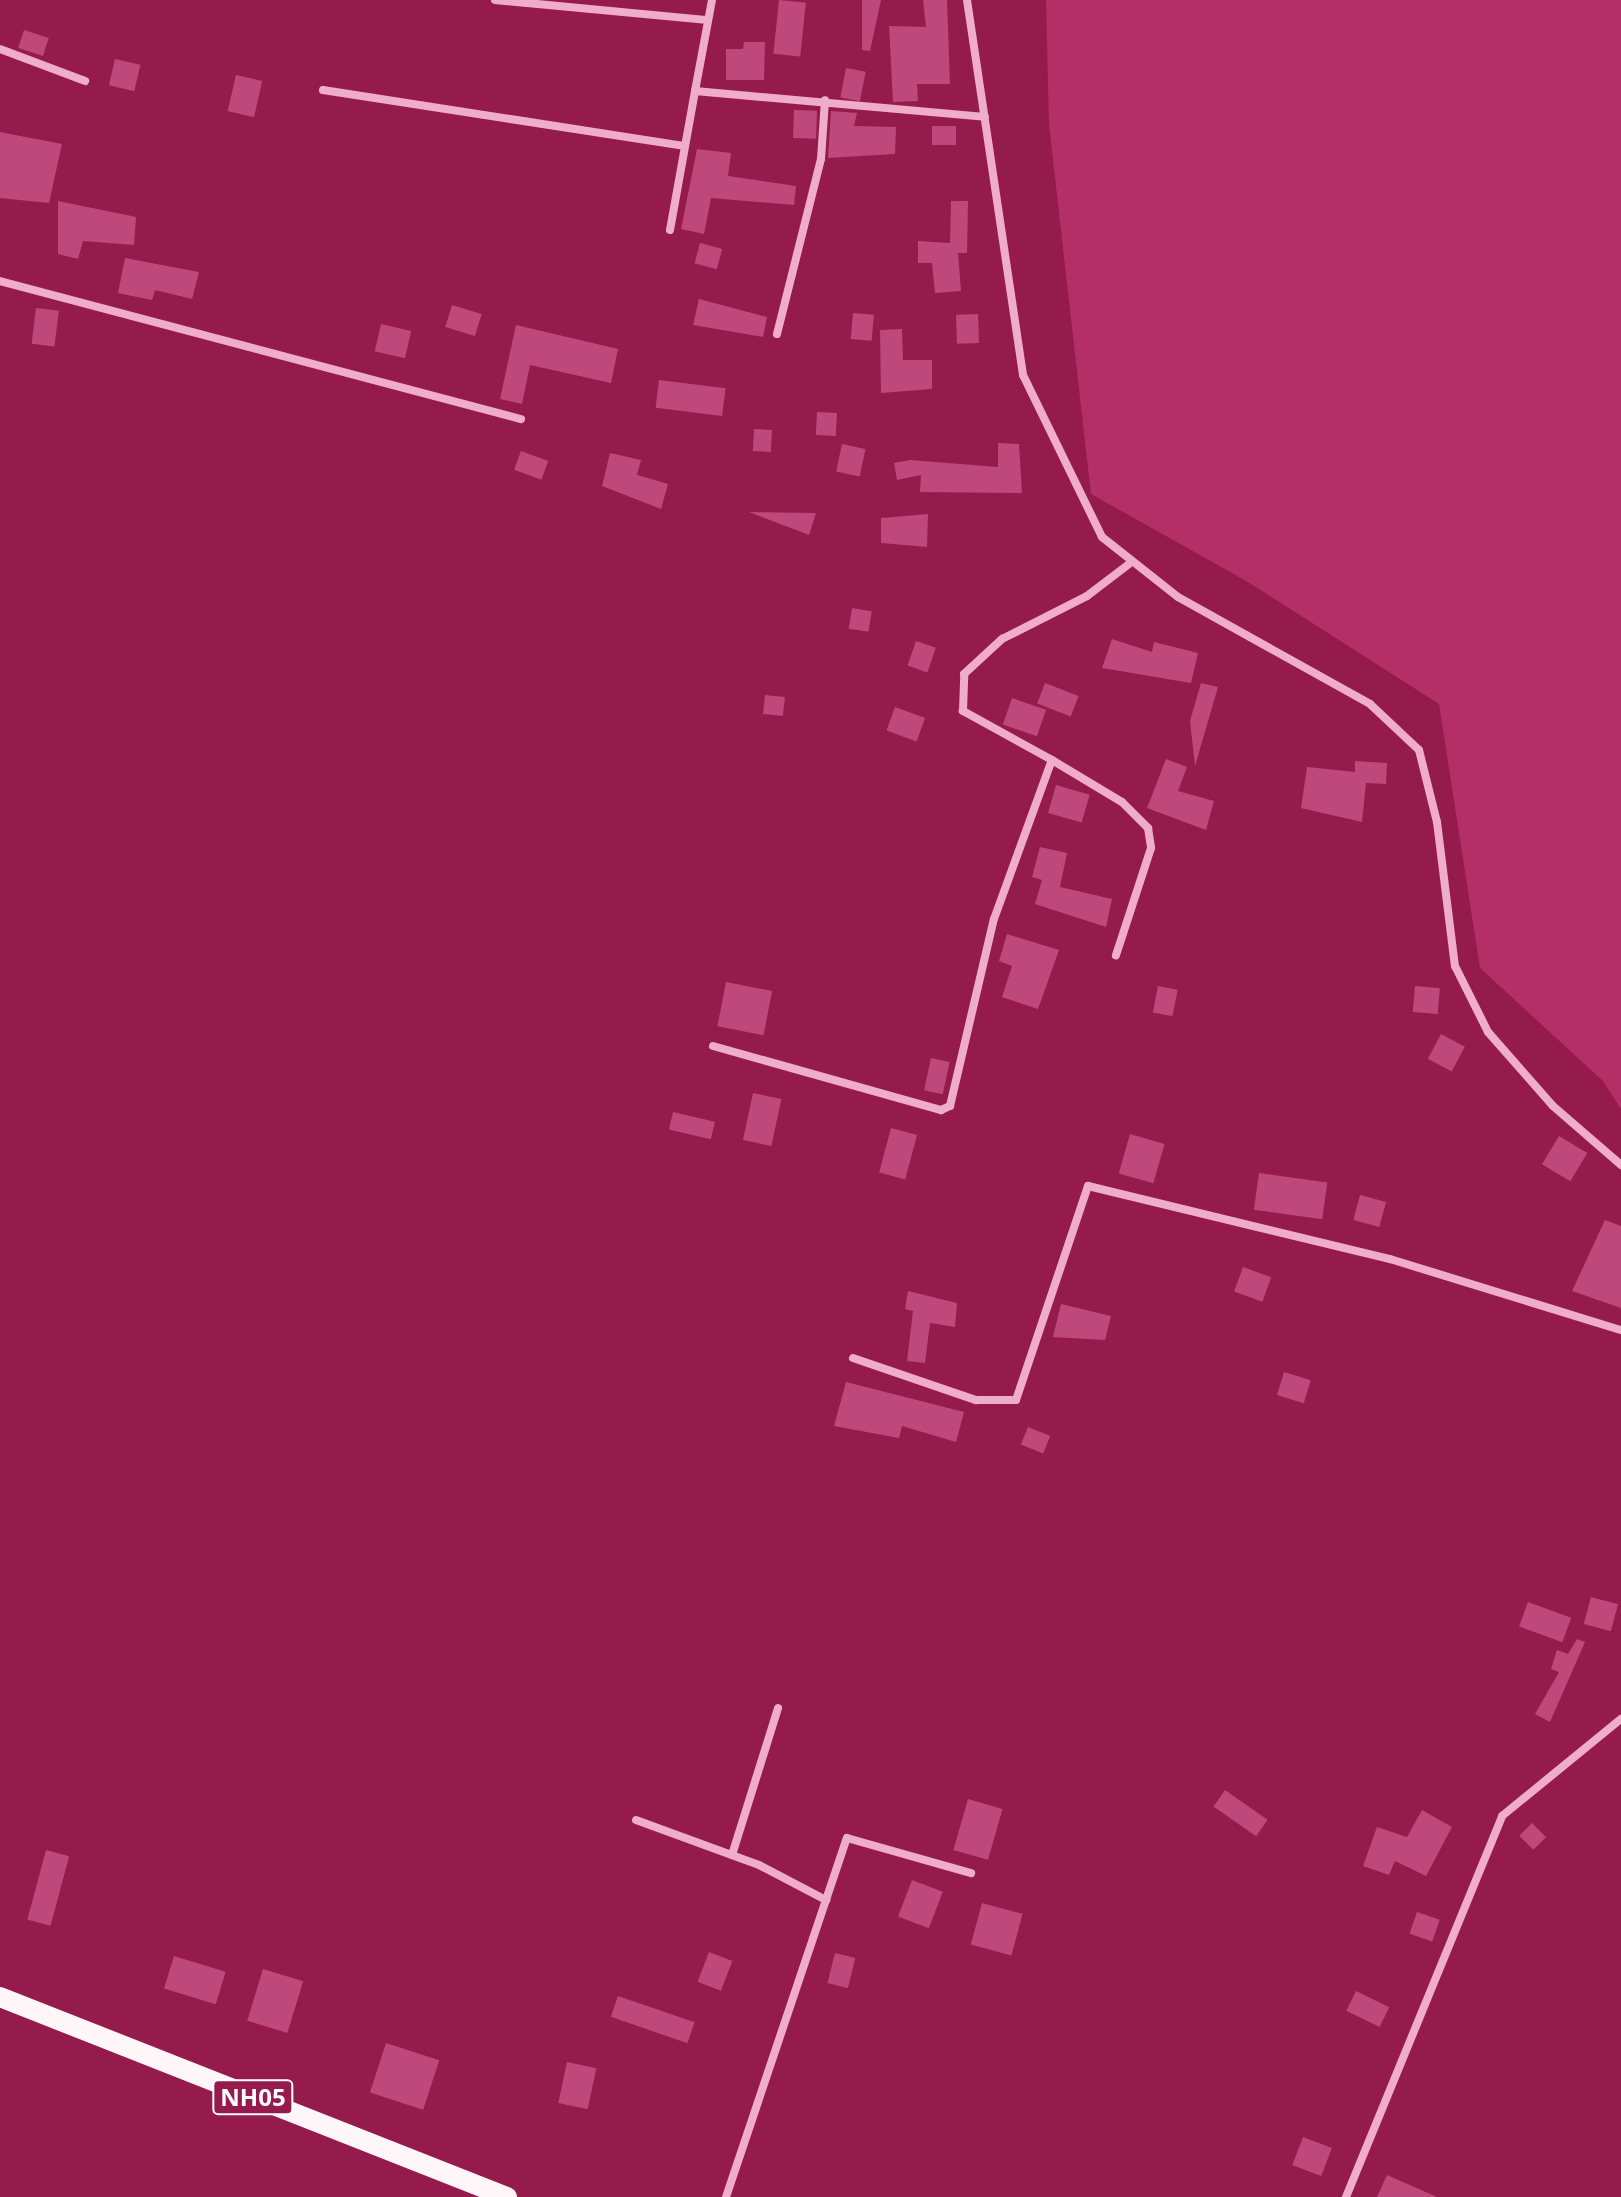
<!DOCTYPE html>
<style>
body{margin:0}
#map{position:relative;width:1621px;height:2197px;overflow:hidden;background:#951b4d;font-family:"Open Sans",sans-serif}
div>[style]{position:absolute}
.green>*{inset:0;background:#b32f66}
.building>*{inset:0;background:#be4879;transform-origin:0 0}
.minor>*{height:8px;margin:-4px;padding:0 4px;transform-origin:4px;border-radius:4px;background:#f0adc9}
.primary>*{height:20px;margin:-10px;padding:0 10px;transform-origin:10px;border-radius:10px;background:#fff6f9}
span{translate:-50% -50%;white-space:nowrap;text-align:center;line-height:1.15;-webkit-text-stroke:8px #951b4d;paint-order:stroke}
.shield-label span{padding:2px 6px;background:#951b4d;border:2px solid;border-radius:6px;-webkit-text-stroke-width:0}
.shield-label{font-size:24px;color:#fff;font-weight:700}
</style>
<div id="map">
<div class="green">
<div style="clip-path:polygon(1046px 0,1621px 0,1621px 1109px,1603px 1081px,1480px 968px,1439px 704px,1248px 582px,1091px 494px,1049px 125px)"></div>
</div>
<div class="building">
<div style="left:779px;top:0;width:27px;height:54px;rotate:6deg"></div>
<div style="clip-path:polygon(862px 0,881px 0,870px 51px,862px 50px)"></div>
<div style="clip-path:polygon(923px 0,947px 0,950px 84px,917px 84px,918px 101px,893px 102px,889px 26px,926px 27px)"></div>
<div style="left:24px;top:30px;width:26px;height:19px;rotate:18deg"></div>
<div style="clip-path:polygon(744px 42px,765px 42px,764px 80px,726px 80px,726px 49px,743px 49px)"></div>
<div style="left:115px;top:59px;width:26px;height:27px;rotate:13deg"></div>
<div style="left:846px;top:68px;width:20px;height:30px;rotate:11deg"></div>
<div style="left:236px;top:75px;width:27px;height:37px;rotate:13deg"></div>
<div style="left:794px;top:110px;width:23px;height:28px;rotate:2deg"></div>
<div style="clip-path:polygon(831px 111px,857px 113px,854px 126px,896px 127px,895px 154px,828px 158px)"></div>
<div style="left:932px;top:126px;width:24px;height:19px"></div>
<div style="clip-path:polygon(0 132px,62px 144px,49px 203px,0 198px)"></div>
<div style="clip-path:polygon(697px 149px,731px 153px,728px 176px,796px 186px,794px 205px,711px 198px,704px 234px,681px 229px)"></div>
<div style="clip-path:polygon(58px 201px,136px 217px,134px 245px,83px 241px,78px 259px,58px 254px)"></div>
<div style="clip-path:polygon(951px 201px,968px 201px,967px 253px,958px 253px,961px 291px,935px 293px,932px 263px,918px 263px,918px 241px,950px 243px)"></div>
<div style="left:700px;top:243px;width:23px;height:21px;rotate:15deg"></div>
<div style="clip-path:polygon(125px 258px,199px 272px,192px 299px,155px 290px,152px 300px,118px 293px)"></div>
<div style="clip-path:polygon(699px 299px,767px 317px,763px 337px,693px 325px)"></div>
<div style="left:452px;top:305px;width:31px;height:23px;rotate:17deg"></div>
<div style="left:36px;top:308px;width:23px;height:36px;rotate:7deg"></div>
<div style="left:853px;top:313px;width:21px;height:26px;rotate:5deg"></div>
<div style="left:978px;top:314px;width:29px;height:22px;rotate:88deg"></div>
<div style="left:381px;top:324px;width:31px;height:28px;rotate:13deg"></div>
<div style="clip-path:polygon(516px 325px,618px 349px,611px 383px,530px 365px,522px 404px,500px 399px)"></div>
<div style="clip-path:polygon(902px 329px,903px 360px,932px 360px,932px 389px,881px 393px,880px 330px)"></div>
<div style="left:659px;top:380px;width:67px;height:28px;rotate:7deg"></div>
<div style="left:817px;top:412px;width:20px;height:23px;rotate:3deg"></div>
<div style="left:754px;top:429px;width:18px;height:22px;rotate:3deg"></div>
<div style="clip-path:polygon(998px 443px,1019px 444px,1022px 493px,920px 492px,921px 475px,897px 480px,894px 463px,910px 460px,998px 467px)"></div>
<div style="left:842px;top:444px;width:24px;height:28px;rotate:12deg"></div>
<div style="left:521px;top:451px;width:29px;height:20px;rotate:20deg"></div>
<div style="clip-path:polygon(610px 453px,641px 460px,637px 475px,668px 484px,661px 509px,602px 486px)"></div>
<div style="clip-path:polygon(749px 512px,816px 513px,809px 535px)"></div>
<div style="clip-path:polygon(928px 514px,927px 547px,881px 543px,881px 518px)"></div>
<div style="left:852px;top:608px;width:20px;height:21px;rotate:9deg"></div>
<div style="clip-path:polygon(1112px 639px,1152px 652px,1154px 642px,1198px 653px,1191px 683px,1102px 668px)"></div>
<div style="left:916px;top:641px;width:21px;height:26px;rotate:19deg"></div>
<div style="left:1045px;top:683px;width:36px;height:22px;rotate:21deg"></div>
<div style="clip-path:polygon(1201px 683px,1218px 687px,1195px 766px,1190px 721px)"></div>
<div style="left:765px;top:695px;width:20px;height:19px;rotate:6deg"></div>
<div style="left:1012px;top:698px;width:36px;height:28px;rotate:19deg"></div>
<div style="left:895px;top:707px;width:32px;height:25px;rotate:20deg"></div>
<div style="clip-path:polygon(1166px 759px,1187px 767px,1178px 791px,1214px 801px,1206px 830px,1147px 808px)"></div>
<div style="clip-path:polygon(1355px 761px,1387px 763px,1386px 784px,1366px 783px,1362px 822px,1301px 808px,1307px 767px,1355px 772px)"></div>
<div style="left:1056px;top:785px;width:35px;height:29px;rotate:16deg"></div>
<div style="clip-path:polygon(1040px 847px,1067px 853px,1060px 887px,1112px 899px,1106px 927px,1035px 904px,1042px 880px,1032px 877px)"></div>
<div style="clip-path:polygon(1007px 934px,1059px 950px,1038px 1009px,1002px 997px,1012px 966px,999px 961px)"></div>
<div style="left:726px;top:982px;width:47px;height:45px;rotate:11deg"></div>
<div style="left:1158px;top:986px;width:20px;height:27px;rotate:11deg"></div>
<div style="left:1415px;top:986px;width:25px;height:26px;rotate:5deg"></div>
<div style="left:1441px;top:1034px;width:27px;height:28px;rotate:28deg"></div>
<div style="left:931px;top:1058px;width:19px;height:33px;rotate:12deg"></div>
<div style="left:753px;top:1093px;width:29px;height:48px;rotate:12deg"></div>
<div style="left:673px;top:1112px;width:43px;height:18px;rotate:13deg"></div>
<div style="left:891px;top:1128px;width:27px;height:46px;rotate:15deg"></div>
<div style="left:1130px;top:1134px;width:36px;height:41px;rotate:16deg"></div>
<div style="left:1559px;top:1136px;width:33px;height:33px;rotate:31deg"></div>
<div style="left:1259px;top:1173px;width:69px;height:37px;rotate:8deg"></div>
<div style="left:1360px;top:1195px;width:27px;height:26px;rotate:15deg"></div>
<div style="clip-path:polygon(1605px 1220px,1621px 1226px,1621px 1308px,1572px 1291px)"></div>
<div style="left:1243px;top:1267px;width:30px;height:26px;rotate:20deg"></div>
<div style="clip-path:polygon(908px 1291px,957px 1303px,955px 1327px,930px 1323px,925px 1363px,907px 1361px,913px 1311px,905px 1309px)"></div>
<div style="clip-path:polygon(1061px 1304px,1111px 1316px,1105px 1340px,1053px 1337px)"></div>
<div style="left:1284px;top:1372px;width:28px;height:24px;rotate:17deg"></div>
<div style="clip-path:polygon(846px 1382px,964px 1412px,956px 1442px,902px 1426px,899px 1438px,834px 1426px)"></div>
<div style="left:1028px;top:1427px;width:24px;height:19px;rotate:22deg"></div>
<div style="left:1591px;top:1597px;width:28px;height:28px;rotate:15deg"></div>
<div style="left:1528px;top:1602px;width:46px;height:26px;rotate:20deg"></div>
<div style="clip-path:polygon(1577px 1639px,1585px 1642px,1550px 1722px,1535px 1714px,1559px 1672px,1551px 1669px,1557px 1650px,1568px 1654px)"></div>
<div style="left:1225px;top:1790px;width:52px;height:20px;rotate:35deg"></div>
<div style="left:968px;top:1799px;width:36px;height:53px;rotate:16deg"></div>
<div style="clip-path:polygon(1422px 1810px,1452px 1827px,1426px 1876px,1395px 1861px,1389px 1875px,1363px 1866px,1377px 1827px,1407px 1837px)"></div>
<div style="left:1532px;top:1823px;width:20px;height:18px;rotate:45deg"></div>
<div style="left:46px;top:1850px;width:24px;height:72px;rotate:15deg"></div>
<div style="left:912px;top:1880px;width:33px;height:39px;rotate:21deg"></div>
<div style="left:982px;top:1903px;width:42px;height:43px;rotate:15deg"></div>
<div style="left:1417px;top:1912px;width:24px;height:23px;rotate:19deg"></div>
<div style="left:709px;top:1952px;width:25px;height:32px;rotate:21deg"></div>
<div style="left:835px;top:1953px;width:21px;height:31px;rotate:14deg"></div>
<div style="left:174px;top:1956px;width:54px;height:34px;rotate:17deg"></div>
<div style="left:263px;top:1969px;width:42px;height:54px;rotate:17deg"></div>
<div style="left:1356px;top:1991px;width:37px;height:22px;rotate:26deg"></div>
<div style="left:618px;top:1996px;width:81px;height:22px;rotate:19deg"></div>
<div style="left:386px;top:2043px;width:56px;height:52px;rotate:18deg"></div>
<div style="left:567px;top:2062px;width:30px;height:42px;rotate:12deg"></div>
<div style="left:1303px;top:2137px;width:31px;height:30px;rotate:21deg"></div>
<div style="clip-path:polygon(1387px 2175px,1437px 2197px,1377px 2197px)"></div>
</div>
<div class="minor">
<div style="left:495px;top:0;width:214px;rotate:5.4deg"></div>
<div style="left:967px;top:0;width:379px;rotate:81.5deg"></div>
<div style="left:1023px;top:375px;width:180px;rotate:64deg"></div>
<div style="left:1102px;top:537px;width:97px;rotate:38.3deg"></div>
<div style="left:1178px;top:597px;width:220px;rotate:29.1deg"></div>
<div style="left:1370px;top:704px;width:67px;rotate:43.2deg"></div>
<div style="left:1419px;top:750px;width:74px;rotate:76deg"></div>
<div style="left:1437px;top:822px;width:145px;rotate:82.9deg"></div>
<div style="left:1455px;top:966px;width:74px;rotate:63.4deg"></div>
<div style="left:1488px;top:1032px;width:98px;rotate:48.7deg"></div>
<div style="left:1553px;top:1106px;width:90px;rotate:40.9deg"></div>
<div style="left:0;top:49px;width:91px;rotate:20.6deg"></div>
<div style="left:323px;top:90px;width:365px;rotate:8.8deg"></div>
<div style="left:695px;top:91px;width:93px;rotate:-79.4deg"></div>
<div style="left:670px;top:230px;width:141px;rotate:-79.8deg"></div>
<div style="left:695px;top:91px;width:291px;rotate:5.1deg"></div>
<div style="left:0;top:281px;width:539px;rotate:14.84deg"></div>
<div style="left:777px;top:334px;width:180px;rotate:-75.9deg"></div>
<div style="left:821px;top:159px;width:59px;rotate:-86.1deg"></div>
<div style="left:1052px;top:760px;width:82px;rotate:31deg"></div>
<div style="left:1122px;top:802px;width:37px;rotate:45deg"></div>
<div style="left:1148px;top:828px;width:20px;rotate:81deg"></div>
<div style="left:1151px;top:848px;width:113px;rotate:108.1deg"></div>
<div style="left:713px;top:1046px;width:237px;rotate:15.7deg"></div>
<div style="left:941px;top:1110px;width:10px;rotate:-24deg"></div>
<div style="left:950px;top:1106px;width:192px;rotate:-76.8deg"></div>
<div style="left:994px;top:919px;width:169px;rotate:-70deg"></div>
<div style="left:1052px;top:760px;width:102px;rotate:-151.2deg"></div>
<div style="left:963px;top:711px;width:37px;rotate:-88deg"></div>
<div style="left:964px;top:674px;width:52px;rotate:-42.6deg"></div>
<div style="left:1002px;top:639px;width:95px;rotate:-26.8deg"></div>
<div style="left:1087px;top:596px;width:53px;rotate:-37.3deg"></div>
<div style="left:853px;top:1358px;width:130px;rotate:18.9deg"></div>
<div style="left:976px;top:1400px;width:40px"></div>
<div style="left:1016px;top:1400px;width:226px;rotate:-71.4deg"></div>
<div style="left:1088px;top:1186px;width:311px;rotate:13.6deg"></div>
<div style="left:1390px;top:1259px;width:242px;rotate:17.1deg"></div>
<div style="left:636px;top:1820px;width:131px;rotate:20.1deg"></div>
<div style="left:759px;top:1865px;width:76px;rotate:27.6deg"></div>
<div style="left:732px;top:1855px;width:154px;rotate:-72.6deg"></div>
<div style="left:726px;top:2197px;width:379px;rotate:-71.4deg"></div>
<div style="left:847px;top:1838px;width:129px;rotate:15.8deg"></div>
<div style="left:1346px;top:2197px;width:412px;rotate:-67.7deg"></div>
<div style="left:1502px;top:1816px;width:154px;rotate:-39.2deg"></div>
</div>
<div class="primary">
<div style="left:0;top:1997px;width:545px;rotate:21.53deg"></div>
</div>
<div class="shield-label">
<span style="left:253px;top:2097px">NH05</span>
</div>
</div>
